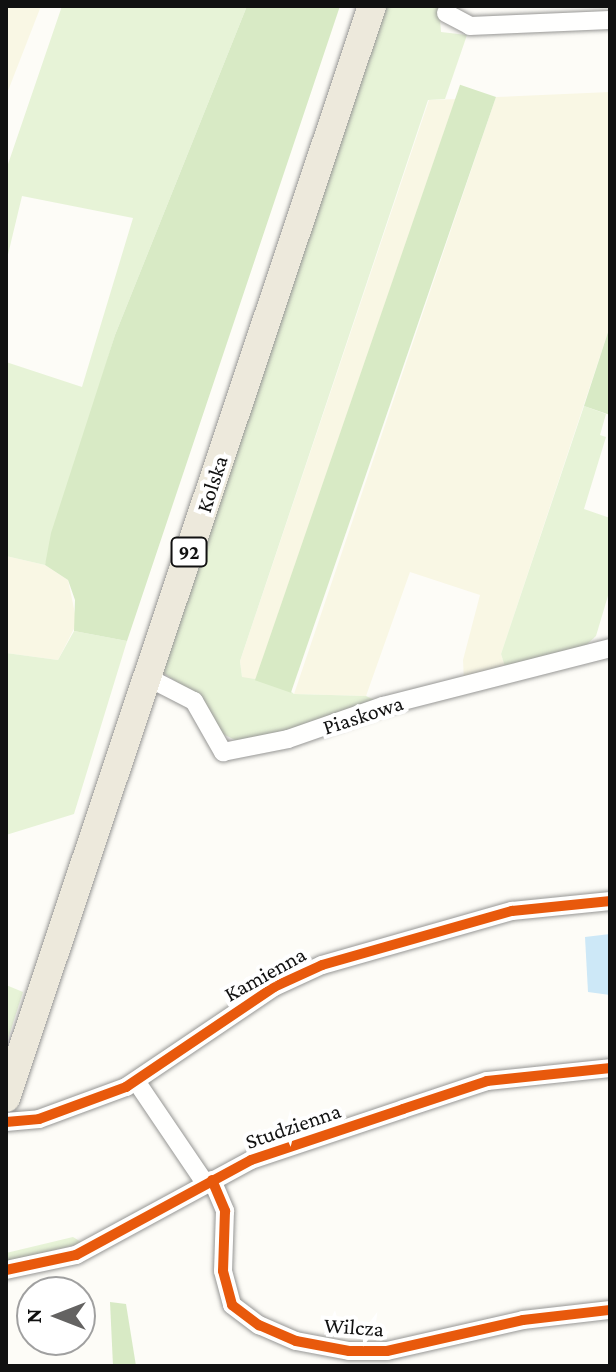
<!DOCTYPE html>
<style>
body{margin:0}
#map{position:relative;width:616px;height:1372px;overflow:hidden;background:#fdfcf7;font-family:"Crimson Pro",serif}
div>[style]{position:absolute}
.farmland>*{inset:0;background:#f9f7e4}
.green>*{inset:0;background:#e7f3d7}
.forest>*{inset:0;background:#d8eac5;transform-origin:0 0}
.water>*{inset:0;background:#cde8f7}
.roads{filter:drop-shadow(0 0 2px #979795) drop-shadow(0 0 2px #979795)}
.minor>*{height:18px;margin:-9px;padding:0 9px;transform-origin:9px;border-radius:9px;background:#fffffe}
.primary>*{height:28px;margin:-14px;padding:0 14px;transform-origin:14px;border-radius:14px;background:#ede9dc}
.cycleway>*{height:10px;margin:-5px;padding:0 5px;transform-origin:5px;border-radius:5px;background:#e8590c}
span{translate:-50% -50%;white-space:nowrap;text-align:center;line-height:1.15;-webkit-text-stroke:8px #fff;paint-order:stroke}
.shield-label span{padding:2px 6px;background:#fff;border:2px solid;border-radius:6px;-webkit-text-stroke-width:0}
.shield-label{font-size:20px;color:#111;font-weight:700}
.street-label{font-size:22px;color:#111}
.frame{position:absolute;inset:0;border:8px solid #111;pointer-events:none}
.north{position:absolute;left:16px;top:1276px;width:80px;height:80px;box-sizing:border-box;background:#fff;border:2px solid #a0a0a0;border-radius:50%;rotate:270deg;font-size:22px;font-weight:700;line-height:32px;text-align:center;color:#111}
.north::after{content:'';display:block;margin:auto;width:28px;height:36px;background:#646362;clip-path:polygon(50% 0,100% 100%,50% 72%,0 100%)}
</style>
<div id="map">
<div class="farmland">
<div style="clip-path:polygon(6px 6px,41px 6px,6px 96px)"></div>
<div style="clip-path:polygon(610px 92px,610px 326px,501px 654px,506px 670px,464px 681px,463px 660px,480px 595px,410px 572px,366px 696px,294px 694px,496px 97px)"></div>
<div style="clip-path:polygon(458px 99px,265px 669px,255px 679px,242px 678px,240px 661px,429px 100px)"></div>
<div style="clip-path:polygon(6px 556px,45px 565px,68px 580px,77px 623px,58px 660px,6px 653px)"></div>
</div>
<div class="green">
<div style="clip-path:polygon(62px 6px,247px 6px,115px 335px,45px 565px,6px 556px,6px 362px,82px 387px,133px 218px,22px 196px,6px 263px,6px 170px)"></div>
<div style="clip-path:polygon(387px 6px,439px 6px,441px 32px,467px 35px,445px 99px,428px 100px,240px 661px,242px 677px,255px 679px,265px 669px,294px 694px,366px 696px,381px 703px,277px 735px,237px 741px,221px 733px,199px 697px,162px 672px)"></div>
<div style="clip-path:polygon(584px 406px,606px 414px,600px 435px,606px 437px,584px 509px,610px 518px,610px 589px,596px 636px,581px 650px,506px 670px,501px 654px)"></div>
<div style="clip-path:polygon(74px 631px,127px 641px,74px 814px,6px 835px,6px 653px,58px 660px)"></div>
<div style="clip-path:polygon(6px 985px,23px 992px,7px 1042px,6px 1041px)"></div>
<div style="clip-path:polygon(73px 1237px,83px 1243px,6px 1262px,6px 1253px)"></div>
</div>
<div class="forest">
<div style="clip-path:polygon(247px 6px,340px 6px,127px 641px,74px 631px,75px 600px,68px 580px,45px 565px,51px 533px,115px 335px)"></div>
<div style="left:496px;top:97px;width:630px;height:38px;rotate:109deg"></div>
<div style="clip-path:polygon(610px 326px,610px 415px,584px 406px)"></div>
<div style="clip-path:polygon(110px 1302px,126px 1304px,136px 1366px,113px 1366px)"></div>
</div>
<div class="water">
<div style="clip-path:polygon(610px 934px,610px 995px,588px 992px,585px 937px)"></div>
</div>
<div class="roads">
<div class="minor">
<div style="left:446px;top:13px;width:27px;rotate:28deg"></div>
<div style="left:470px;top:26px;width:140px;rotate:-2.5deg"></div>
<div style="left:147px;top:677px;width:53px;rotate:27.1deg"></div>
<div style="left:194px;top:701px;width:59px;rotate:60.4deg"></div>
<div style="left:223px;top:752px;width:66px;rotate:-11.3deg"></div>
<div style="left:288px;top:739px;width:101px;rotate:-19.2deg"></div>
<div style="left:383px;top:706px;width:234px;rotate:-14.3deg"></div>
<div style="left:136px;top:1081px;width:123px;rotate:55.9deg"></div>
<div style="left:6px;top:1122px;width:33px;rotate:-5deg"></div>
<div style="left:39px;top:1119px;width:93px;rotate:-20.2deg"></div>
<div style="left:126px;top:1087px;width:179px;rotate:-34deg"></div>
<div style="left:274px;top:987px;width:53px;rotate:-24.6deg"></div>
<div style="left:322px;top:965px;width:198px;rotate:-15.9deg"></div>
<div style="left:512px;top:911px;width:99px;rotate:-5.8deg"></div>
<div style="left:212px;top:1180px;width:34px;rotate:67deg"></div>
<div style="left:225px;top:1211px;width:60px;rotate:91.9deg"></div>
<div style="left:223px;top:1271px;width:35px;rotate:75deg"></div>
<div style="left:232px;top:1305px;width:34px;rotate:37deg"></div>
<div style="left:259px;top:1325px;width:40px;rotate:23.4deg"></div>
<div style="left:296px;top:1341px;width:54px;rotate:10.7deg"></div>
<div style="left:349px;top:1351px;width:38px"></div>
<div style="left:387px;top:1351px;width:139px;rotate:-12.8deg"></div>
<div style="left:523px;top:1320px;width:88px;rotate:-6.6deg"></div>
<div style="left:6px;top:1270px;width:72px;rotate:-12.1deg"></div>
<div style="left:76px;top:1255px;width:199px;rotate:-28.5deg"></div>
<div style="left:251px;top:1160px;width:160px;rotate:-18.5deg"></div>
<div style="left:403px;top:1109px;width:89px;rotate:-18.4deg"></div>
<div style="left:487px;top:1081px;width:124px;rotate:-6deg"></div>
</div>
<div class="primary">
<div style="left:6px;top:1098px;width:1152px;rotate:-71.47deg"></div>
</div>
</div>
<div class="cycleway">
<div style="left:6px;top:1122px;width:33px;rotate:-5deg"></div>
<div style="left:39px;top:1119px;width:93px;rotate:-20.2deg"></div>
<div style="left:126px;top:1087px;width:179px;rotate:-34deg"></div>
<div style="left:274px;top:987px;width:53px;rotate:-24.6deg"></div>
<div style="left:322px;top:965px;width:198px;rotate:-15.9deg"></div>
<div style="left:512px;top:911px;width:99px;rotate:-5.8deg"></div>
<div style="left:212px;top:1180px;width:34px;rotate:67deg"></div>
<div style="left:225px;top:1211px;width:60px;rotate:91.9deg"></div>
<div style="left:223px;top:1271px;width:35px;rotate:75deg"></div>
<div style="left:232px;top:1305px;width:34px;rotate:37deg"></div>
<div style="left:259px;top:1325px;width:40px;rotate:23.4deg"></div>
<div style="left:296px;top:1341px;width:54px;rotate:10.7deg"></div>
<div style="left:349px;top:1351px;width:38px"></div>
<div style="left:387px;top:1351px;width:139px;rotate:-12.8deg"></div>
<div style="left:523px;top:1320px;width:88px;rotate:-6.6deg"></div>
<div style="left:6px;top:1270px;width:72px;rotate:-12.1deg"></div>
<div style="left:76px;top:1255px;width:199px;rotate:-28.5deg"></div>
<div style="left:251px;top:1160px;width:160px;rotate:-18.5deg"></div>
<div style="left:403px;top:1109px;width:89px;rotate:-18.4deg"></div>
<div style="left:487px;top:1081px;width:124px;rotate:-6deg"></div>
</div>
<div class="shield-label">
<span style="left:189px;top:552px">92</span>
</div>
<div class="street-label">
<span style="left:212px;top:484px;rotate:-72deg">Kolska</span>
<span style="left:363px;top:715px;rotate:-18deg">Piaskowa</span>
<span style="left:265px;top:974px;rotate:-29deg">Kamienna</span>
<span style="left:293px;top:1126px;rotate:-19deg">Studzienna</span>
<span style="left:354px;top:1327px;rotate:4deg">Wilcza</span>
</div>
<div class="frame"></div>
<div class="north">N</div>
</div>
